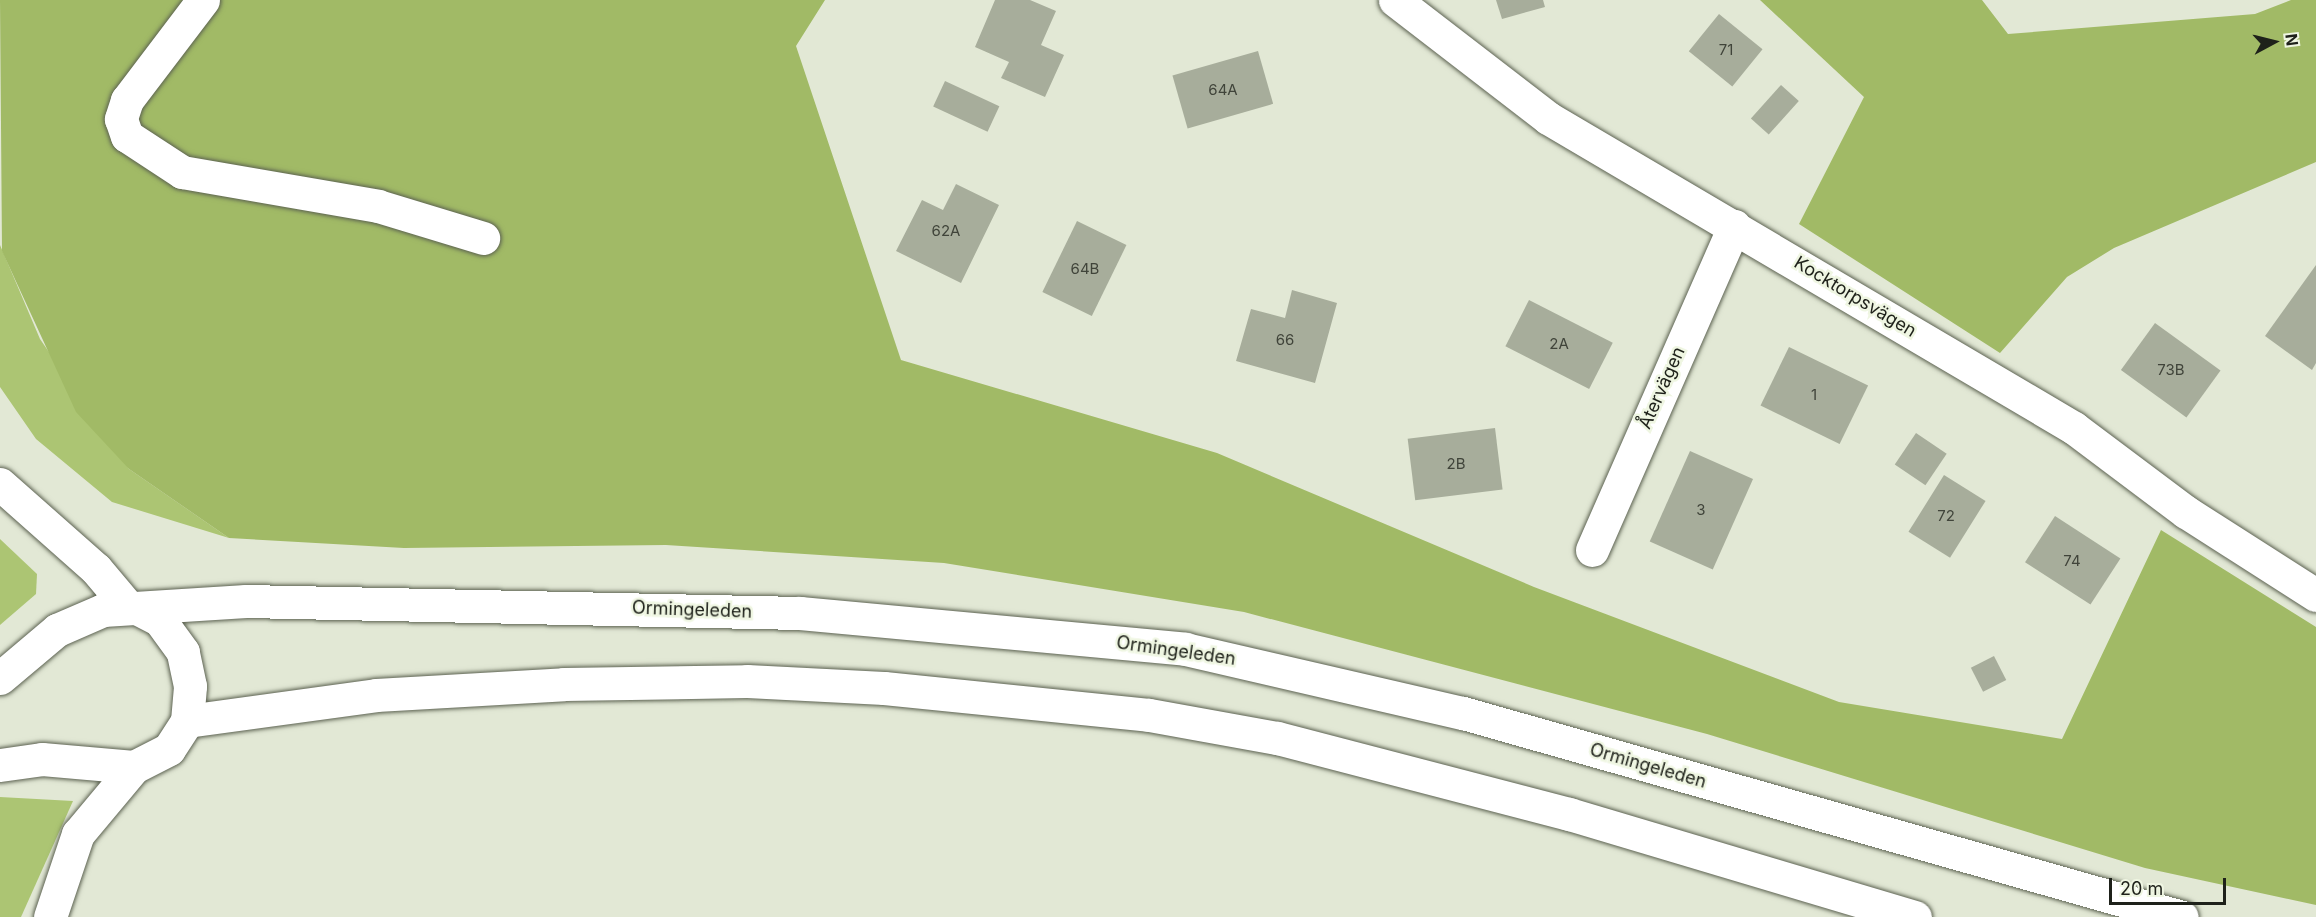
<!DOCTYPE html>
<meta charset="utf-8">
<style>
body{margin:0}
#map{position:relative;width:2316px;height:917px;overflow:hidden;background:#e2e8d5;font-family:Inter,sans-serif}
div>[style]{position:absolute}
.green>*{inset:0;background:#acc573}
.forest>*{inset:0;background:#a1ba66}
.building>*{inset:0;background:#a7ad9b;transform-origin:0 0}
.roads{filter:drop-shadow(0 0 2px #5c6251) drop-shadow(0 0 2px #5c6251)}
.minor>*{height:33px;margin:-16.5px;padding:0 16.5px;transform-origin:16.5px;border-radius:16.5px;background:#fff}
.major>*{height:33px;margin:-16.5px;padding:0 16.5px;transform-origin:16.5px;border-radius:16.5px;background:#fff}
.highway>*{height:33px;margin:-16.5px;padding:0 16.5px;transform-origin:16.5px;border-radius:16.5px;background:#fff}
span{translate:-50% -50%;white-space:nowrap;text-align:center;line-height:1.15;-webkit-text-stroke:5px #eff6e2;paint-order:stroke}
.number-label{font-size:15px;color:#40443a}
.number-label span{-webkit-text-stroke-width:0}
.street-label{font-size:18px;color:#1e211a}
.north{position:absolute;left:2244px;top:12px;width:60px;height:60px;-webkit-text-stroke:4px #eff6e2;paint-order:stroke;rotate:83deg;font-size:16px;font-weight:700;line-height:24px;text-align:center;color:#1e211a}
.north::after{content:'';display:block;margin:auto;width:21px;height:27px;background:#1e211a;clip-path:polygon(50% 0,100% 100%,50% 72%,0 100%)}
.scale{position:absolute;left:2109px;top:878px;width:117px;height:27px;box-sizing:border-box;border:3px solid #1e211a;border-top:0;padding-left:8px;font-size:18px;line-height:21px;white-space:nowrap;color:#1e211a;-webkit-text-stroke:4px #eff6e2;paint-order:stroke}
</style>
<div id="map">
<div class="green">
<div style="clip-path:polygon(0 245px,40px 339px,129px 469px,229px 538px,112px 502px,36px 439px,0 387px)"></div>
<div style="clip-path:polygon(0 539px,37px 574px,36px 594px,0 625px)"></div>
<div style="clip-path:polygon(0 797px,73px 801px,21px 917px,0 917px)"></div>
</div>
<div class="forest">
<div style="clip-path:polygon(0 0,825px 0,796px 46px,901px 360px,1217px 453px,1534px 587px,1839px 702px,2062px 739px,2161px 530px,2316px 627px,2316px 905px,2145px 868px,1707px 734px,1244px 612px,944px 563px,666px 545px,404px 548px,229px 538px,129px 469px,76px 412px,2px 251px)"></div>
<div style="clip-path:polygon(1760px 0,1982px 0,2008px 34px,2255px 14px,2291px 0,2316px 0,2316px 162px,2114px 248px,2067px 277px,2000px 353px,1799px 224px,1864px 97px)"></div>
</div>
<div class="building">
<div style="clip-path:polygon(995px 0,1030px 0,1056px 11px,1041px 45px,1064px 55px,1045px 97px,1001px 78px,1009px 62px,975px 47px)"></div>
<div style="clip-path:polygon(1496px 0,1543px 0,1545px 7px,1502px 19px)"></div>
<div style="left:1719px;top:14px;width:56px;height:48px;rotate:39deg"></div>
<div style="left:1258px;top:51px;width:55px;height:89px;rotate:74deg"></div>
<div style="left:945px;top:81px;width:60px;height:28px;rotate:25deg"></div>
<div style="left:1781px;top:85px;width:24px;height:45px;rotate:42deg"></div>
<div style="clip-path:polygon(956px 184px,999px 205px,961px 283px,896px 251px,922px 200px,943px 210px)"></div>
<div style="left:1077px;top:221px;width:55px;height:79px;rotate:26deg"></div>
<div style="clip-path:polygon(2316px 265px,2316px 363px,2312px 370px,2265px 336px)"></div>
<div style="clip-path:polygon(1292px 290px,1337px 303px,1315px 383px,1236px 361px,1251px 309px,1285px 318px)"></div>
<div style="left:1529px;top:300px;width:94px;height:52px;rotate:27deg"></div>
<div style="left:2155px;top:323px;width:81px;height:58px;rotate:36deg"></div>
<div style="left:1789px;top:347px;width:88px;height:65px;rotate:26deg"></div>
<div style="left:1495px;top:428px;width:62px;height:88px;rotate:83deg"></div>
<div style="left:1916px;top:433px;width:37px;height:38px;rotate:34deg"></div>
<div style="left:1690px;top:451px;width:69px;height:99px;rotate:24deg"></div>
<div style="left:1944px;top:475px;width:49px;height:67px;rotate:32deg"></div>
<div style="left:2055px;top:516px;width:78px;height:55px;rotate:33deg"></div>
<div style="left:1994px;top:656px;width:27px;height:26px;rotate:63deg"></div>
</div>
<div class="roads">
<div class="minor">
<div style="left:203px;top:0;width:126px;rotate:127.2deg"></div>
<div style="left:127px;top:100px;width:20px;rotate:108deg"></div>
<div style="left:121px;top:119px;width:18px;rotate:71deg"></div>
<div style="left:127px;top:136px;width:66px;rotate:33.2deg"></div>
<div style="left:182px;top:172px;width:199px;rotate:9.8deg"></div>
<div style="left:378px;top:206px;width:110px;rotate:16.9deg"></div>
<div style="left:1395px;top:0;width:193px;rotate:37.6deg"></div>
<div style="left:1548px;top:118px;width:611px;rotate:30.51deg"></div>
<div style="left:2074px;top:428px;width:140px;rotate:36.9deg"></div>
<div style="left:2186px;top:512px;width:154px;rotate:32.6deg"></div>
<div style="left:1592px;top:550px;width:354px;rotate:-66.3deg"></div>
</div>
<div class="major">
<div style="left:0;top:678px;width:75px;rotate:-40.1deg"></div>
<div style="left:57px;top:630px;width:50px;rotate:-23.5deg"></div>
<div style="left:103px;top:610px;width:143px;rotate:-3.6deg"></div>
<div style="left:246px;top:601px;width:554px;rotate:1.24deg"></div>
<div style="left:800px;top:613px;width:387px;rotate:5.3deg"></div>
<div style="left:1185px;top:649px;width:285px;rotate:13deg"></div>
<div style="left:1463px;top:713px;width:747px;rotate:15.84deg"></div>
<div style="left:187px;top:721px;width:191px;rotate:-7.8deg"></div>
<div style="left:376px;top:695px;width:188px;rotate:-3.3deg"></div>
<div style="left:564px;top:684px;width:183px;rotate:-0.9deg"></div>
<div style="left:747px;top:681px;width:137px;rotate:2.9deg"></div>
<div style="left:884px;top:688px;width:266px;rotate:5.8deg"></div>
<div style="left:1149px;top:715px;width:130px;rotate:10.2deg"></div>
<div style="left:1277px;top:738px;width:302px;rotate:14.6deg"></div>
<div style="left:1569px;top:814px;width:361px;rotate:16.6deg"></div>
<div style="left:0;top:765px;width:42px;rotate:-8.1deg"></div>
<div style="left:42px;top:759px;width:92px;rotate:5deg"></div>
<div style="left:134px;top:767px;width:39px;rotate:-27deg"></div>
<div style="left:169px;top:749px;width:33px;rotate:-57deg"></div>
<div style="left:187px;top:721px;width:35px;rotate:-85deg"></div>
<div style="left:190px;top:686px;width:35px;rotate:-102deg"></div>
<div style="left:183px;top:652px;width:39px;rotate:-126deg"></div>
<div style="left:160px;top:620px;width:25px;rotate:-153deg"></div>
</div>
<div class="highway">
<div style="left:0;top:484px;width:128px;rotate:41.5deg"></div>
<div style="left:96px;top:569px;width:50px;rotate:49.9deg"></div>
<div style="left:50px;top:917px;width:88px;rotate:-71.4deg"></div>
<div style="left:78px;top:834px;width:87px;rotate:-50.1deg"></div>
</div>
</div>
<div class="number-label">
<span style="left:1726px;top:50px">71</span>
<span style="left:1223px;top:90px">64A</span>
<span style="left:946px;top:231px">62A</span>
<span style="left:1085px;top:269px">64B</span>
<span style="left:1285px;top:340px">66</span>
<span style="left:1559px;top:344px">2A</span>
<span style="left:2171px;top:370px">73B</span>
<span style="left:1814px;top:395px">1</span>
<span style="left:1456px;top:464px">2B</span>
<span style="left:1701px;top:510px">3</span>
<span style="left:1946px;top:516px">72</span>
<span style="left:2072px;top:561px">74</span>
</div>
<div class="street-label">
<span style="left:1855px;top:297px;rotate:31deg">Kocktorpsvägen</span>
<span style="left:1662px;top:388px;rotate:-66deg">Återvägen</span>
<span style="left:692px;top:610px;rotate:2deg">Ormingeleden</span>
<span style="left:1176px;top:651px;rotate:8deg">Ormingeleden</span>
<span style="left:1648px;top:766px;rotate:16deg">Ormingeleden</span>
</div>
<div class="north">N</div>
<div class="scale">20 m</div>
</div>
